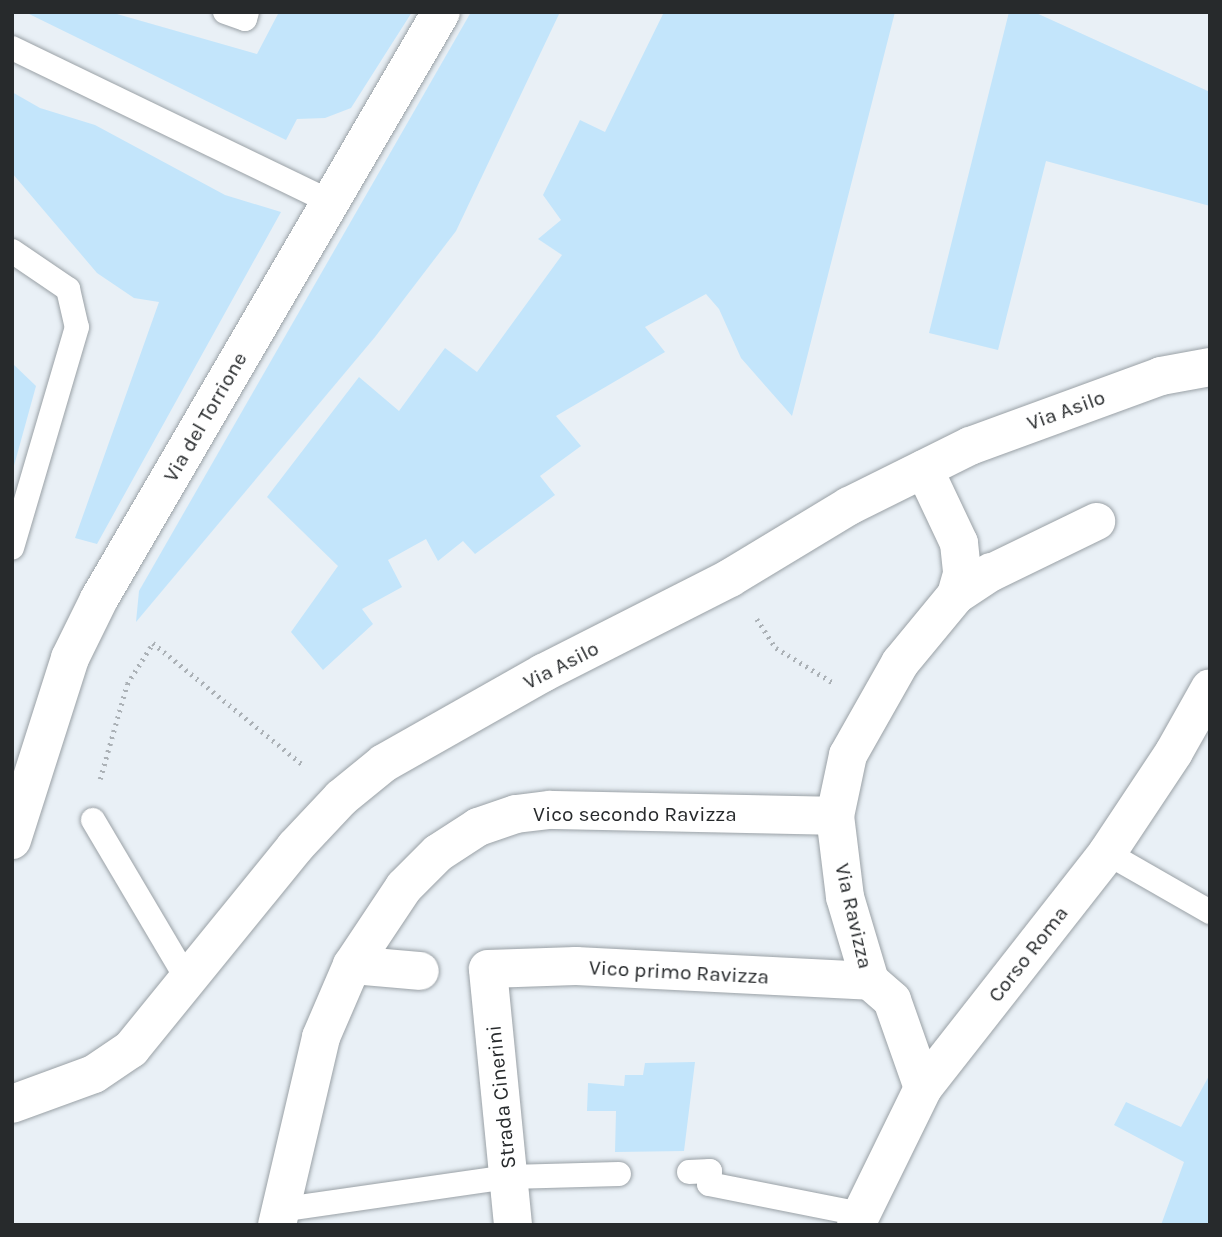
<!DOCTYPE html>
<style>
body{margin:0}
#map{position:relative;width:1222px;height:1237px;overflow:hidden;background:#e9f0f6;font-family:Karla,sans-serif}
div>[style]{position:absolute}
.green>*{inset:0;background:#c3e5fb}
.path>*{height:4.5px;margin-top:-2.25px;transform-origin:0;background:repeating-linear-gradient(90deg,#abb1b6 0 2px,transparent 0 7px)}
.roads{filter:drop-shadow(0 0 2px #9aa1a6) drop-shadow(0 0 2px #9aa1a6)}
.service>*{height:24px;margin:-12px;padding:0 12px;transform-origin:12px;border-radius:12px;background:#fff}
.pedestrian>*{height:37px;margin:-18.5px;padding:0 18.5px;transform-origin:18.5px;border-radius:18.5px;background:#fff}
.minor>*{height:38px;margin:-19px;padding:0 19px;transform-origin:19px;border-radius:19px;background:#fff}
.tertiary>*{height:38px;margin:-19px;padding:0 19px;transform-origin:19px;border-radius:19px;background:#fff}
span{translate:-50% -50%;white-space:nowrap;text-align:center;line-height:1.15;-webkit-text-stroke:7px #fff;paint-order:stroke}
.street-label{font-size:21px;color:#272a2c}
.frame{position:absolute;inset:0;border:14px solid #272a2c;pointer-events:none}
</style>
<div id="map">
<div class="green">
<div style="clip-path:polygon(25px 12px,110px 12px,257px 54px,279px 12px,412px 12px,351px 108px,325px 118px,297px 119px,286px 140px)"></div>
<div style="clip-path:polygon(471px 12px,560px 12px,456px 231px,375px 337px,136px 622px,139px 591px)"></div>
<div style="clip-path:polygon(664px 12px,895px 12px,792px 416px,741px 358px,719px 309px,706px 294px,645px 327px,665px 352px,556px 416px,581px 446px,540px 476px,555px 495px,475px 554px,463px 541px,438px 561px,426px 539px,388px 560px,402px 587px,362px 609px,373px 624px,323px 670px,291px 632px,338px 566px,267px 497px,359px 377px,399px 411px,445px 348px,477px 372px,562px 255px,538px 239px,561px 220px,543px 195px,580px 120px,605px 132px)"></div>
<div style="clip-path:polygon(1009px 12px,1034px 12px,1210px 92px,1210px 206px,1046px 161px,998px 350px,929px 333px)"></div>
<div style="clip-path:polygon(12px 92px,40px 108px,95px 125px,225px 195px,281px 212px,97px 544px,75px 538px,159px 302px,134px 298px,97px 273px,12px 173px)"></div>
<div style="clip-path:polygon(12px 363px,36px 386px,12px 473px)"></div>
<div style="clip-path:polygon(695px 1062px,684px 1151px,615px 1152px,616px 1111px,587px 1111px,588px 1083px,624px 1086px,625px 1075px,643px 1075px,645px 1063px)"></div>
<div style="clip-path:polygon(1210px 1074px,1210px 1225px,1161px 1225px,1184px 1162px,1114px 1125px,1126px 1102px,1181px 1127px)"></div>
</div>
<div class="path">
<div style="left:757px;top:619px;width:35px;rotate:57deg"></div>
<div style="left:776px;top:648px;width:66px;rotate:31.3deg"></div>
<div style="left:100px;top:779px;width:99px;rotate:-74.1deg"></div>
<div style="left:127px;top:684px;width:49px;rotate:-57.6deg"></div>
<div style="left:153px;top:643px;width:193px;rotate:39.1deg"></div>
</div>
<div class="roads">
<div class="service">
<div style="left:225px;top:12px;width:21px;rotate:19deg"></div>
<div style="left:245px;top:19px;width:7px;rotate:-74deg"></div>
<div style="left:12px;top:48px;width:353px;rotate:25.8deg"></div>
<div style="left:12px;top:251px;width:68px;rotate:34.2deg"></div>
<div style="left:68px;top:289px;width:39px;rotate:77deg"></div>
<div style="left:77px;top:327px;width:230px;rotate:106.4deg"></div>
<div style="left:93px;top:820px;width:185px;rotate:59.4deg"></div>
<div style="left:1107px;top:853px;width:119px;rotate:29.8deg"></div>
<div style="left:689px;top:1172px;width:21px;rotate:-3deg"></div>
<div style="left:710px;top:1171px;width:13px;rotate:94deg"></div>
<div style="left:709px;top:1184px;width:155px;rotate:11.2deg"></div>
<div style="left:279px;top:1210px;width:232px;rotate:-8.2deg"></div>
<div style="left:509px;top:1177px;width:110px;rotate:-1.6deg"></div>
</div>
<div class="pedestrian">
<div style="left:991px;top:572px;width:117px;rotate:-25.9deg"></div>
</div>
<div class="minor">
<div style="left:924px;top:469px;width:82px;rotate:64.7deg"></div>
<div style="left:959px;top:543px;width:31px;rotate:84deg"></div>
<div style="left:962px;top:574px;width:22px;rotate:106deg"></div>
<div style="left:352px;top:965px;width:68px;rotate:5deg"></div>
<div style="left:923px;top:1088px;width:93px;rotate:-109.4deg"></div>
<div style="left:892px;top:1000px;width:29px;rotate:-139deg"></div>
<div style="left:870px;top:981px;width:88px;rotate:-106.6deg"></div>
<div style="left:845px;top:897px;width:82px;rotate:-97deg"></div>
<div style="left:835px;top:816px;width:62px;rotate:-78deg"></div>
<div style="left:848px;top:755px;width:106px;rotate:-60.5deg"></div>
<div style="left:900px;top:663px;width:88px;rotate:-50.5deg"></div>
<div style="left:956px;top:595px;width:42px;rotate:-33.3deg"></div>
<div style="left:12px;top:1104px;width:87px;rotate:-20.1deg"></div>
<div style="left:94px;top:1074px;width:45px;rotate:-34deg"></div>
<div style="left:131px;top:1049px;width:260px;rotate:-50.9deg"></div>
<div style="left:295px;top:847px;width:67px;rotate:-46.8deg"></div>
<div style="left:341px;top:798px;width:55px;rotate:-39.1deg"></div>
<div style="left:384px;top:763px;width:183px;rotate:-29.5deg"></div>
<div style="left:543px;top:673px;width:210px;rotate:-26.9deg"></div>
<div style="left:730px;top:578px;width:139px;rotate:-31.2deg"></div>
<div style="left:849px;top:506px;width:135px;rotate:-26.4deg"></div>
<div style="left:970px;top:446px;width:203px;rotate:-20.1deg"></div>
<div style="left:1161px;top:376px;width:50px;rotate:-10.4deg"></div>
<div style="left:277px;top:1225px;width:193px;rotate:-76.8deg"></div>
<div style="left:321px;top:1037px;width:78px;rotate:-66.7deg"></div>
<div style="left:352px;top:965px;width:94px;rotate:-56.3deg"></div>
<div style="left:404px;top:887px;width:48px;rotate:-45deg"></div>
<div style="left:438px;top:853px;width:48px;rotate:-33deg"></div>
<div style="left:478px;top:827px;width:40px;rotate:-18.9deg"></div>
<div style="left:516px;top:814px;width:34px;rotate:-7deg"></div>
<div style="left:550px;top:810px;width:285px;rotate:1.2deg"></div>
<div style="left:513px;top:1225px;width:257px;rotate:-95.6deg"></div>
<div style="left:488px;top:969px;width:88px;rotate:-2deg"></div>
<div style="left:576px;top:966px;width:294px;rotate:2.9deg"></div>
<div style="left:856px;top:1225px;width:153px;rotate:-63.9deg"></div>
<div style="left:923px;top:1088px;width:298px;rotate:-51.9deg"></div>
<div style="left:1107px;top:853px;width:121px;rotate:-56.4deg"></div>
<div style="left:1174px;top:752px;width:73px;rotate:-60.6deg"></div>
</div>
<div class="tertiary">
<div style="left:12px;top:840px;width:191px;rotate:-72.3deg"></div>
<div style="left:70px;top:658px;width:66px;rotate:-63.8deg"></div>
<div style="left:99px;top:599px;width:679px;rotate:-59.77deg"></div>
</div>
</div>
<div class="street-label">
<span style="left:1066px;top:410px;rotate:-20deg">Via Asilo</span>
<span style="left:205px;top:417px;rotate:-60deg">Via del Torrione</span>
<span style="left:561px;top:665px;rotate:-27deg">Via Asilo</span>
<span style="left:635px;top:814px">Vico secondo Ravizza</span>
<span style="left:854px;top:916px;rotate:77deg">Via Ravizza</span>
<span style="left:1028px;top:954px;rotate:-52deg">Corso Roma</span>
<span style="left:679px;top:972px;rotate:3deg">Vico primo Ravizza</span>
<span style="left:501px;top:1097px;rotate:-96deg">Strada Cinerini</span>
</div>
<div class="frame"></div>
</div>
